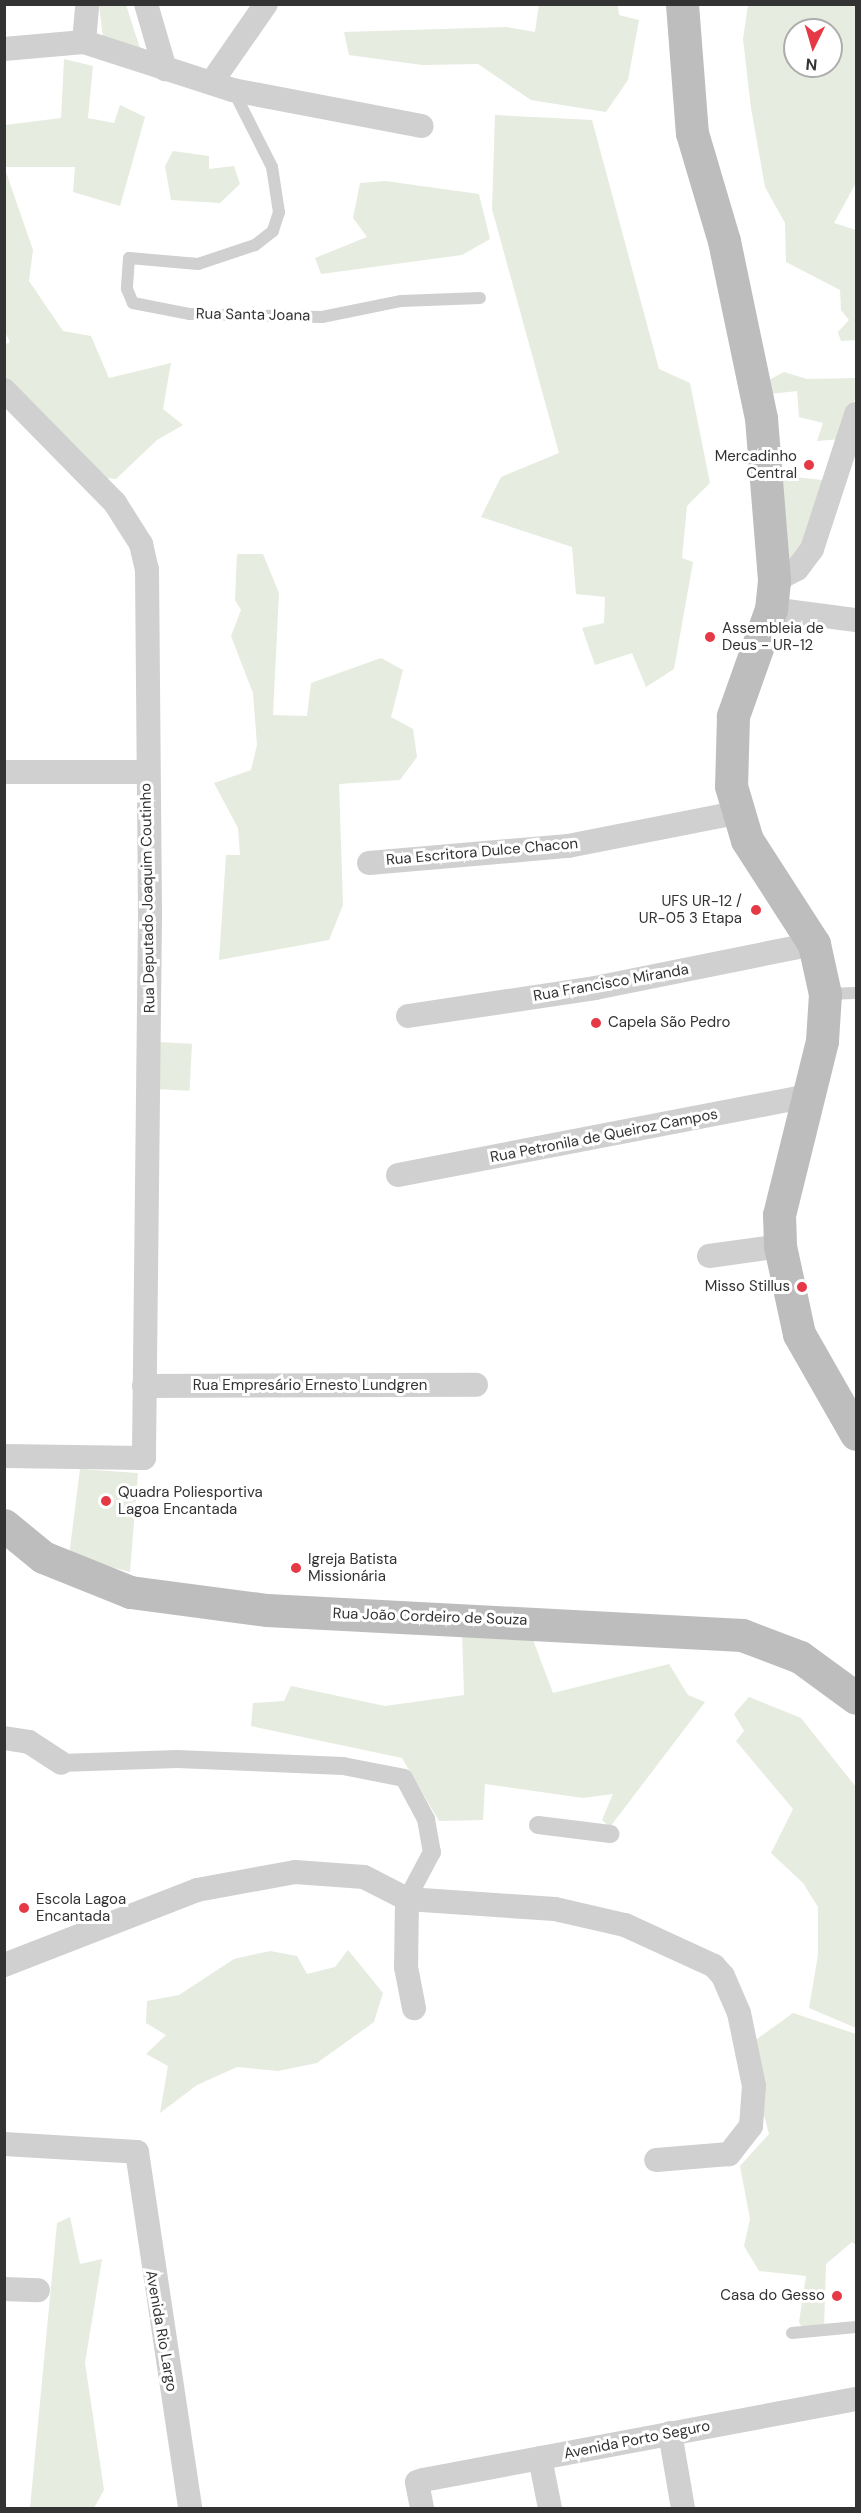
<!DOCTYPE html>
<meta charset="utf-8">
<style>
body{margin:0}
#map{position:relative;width:861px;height:2513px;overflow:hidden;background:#fff;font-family:"DM Sans",sans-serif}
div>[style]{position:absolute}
.green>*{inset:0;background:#e6ecdf;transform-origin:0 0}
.service>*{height:12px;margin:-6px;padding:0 6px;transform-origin:6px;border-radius:6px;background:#d0d0d0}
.pedestrian>*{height:18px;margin:-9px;padding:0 9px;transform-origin:9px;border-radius:9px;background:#d0d0d0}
.minor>*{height:24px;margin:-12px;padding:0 12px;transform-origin:12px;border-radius:12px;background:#d0d0d0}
.secondary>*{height:33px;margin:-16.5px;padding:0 16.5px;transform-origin:16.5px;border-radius:16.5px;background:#bdbdbd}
.dots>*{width:16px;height:16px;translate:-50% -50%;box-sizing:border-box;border:3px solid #fff;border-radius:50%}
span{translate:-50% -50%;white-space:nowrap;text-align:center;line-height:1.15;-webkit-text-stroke:6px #fff;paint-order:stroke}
.street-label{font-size:15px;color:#333}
.poi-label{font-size:15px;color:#333}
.right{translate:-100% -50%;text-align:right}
.left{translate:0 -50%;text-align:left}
.frame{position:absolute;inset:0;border:6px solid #333;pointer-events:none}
.north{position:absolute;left:783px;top:18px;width:60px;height:60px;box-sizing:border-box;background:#fff;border:2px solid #adadad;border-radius:50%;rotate:185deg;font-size:16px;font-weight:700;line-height:24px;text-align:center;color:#333}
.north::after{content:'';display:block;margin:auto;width:21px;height:27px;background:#e63946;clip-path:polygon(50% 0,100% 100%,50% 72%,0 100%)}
</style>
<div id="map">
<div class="green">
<div style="clip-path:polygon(539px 4px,618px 5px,619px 15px,639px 20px,628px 80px,606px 112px,531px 100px,478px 64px,422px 65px,349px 55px,344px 32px,507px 27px,535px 32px)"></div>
<div style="clip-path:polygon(99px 5px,126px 5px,140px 48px,103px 38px)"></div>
<div style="clip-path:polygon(evenodd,748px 5px,856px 5px,856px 183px,834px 223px,856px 230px,856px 340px,841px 341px,838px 332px,849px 320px,841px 310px,840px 290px,786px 262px,785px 223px,765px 187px,751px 108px,743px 39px,748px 5px,795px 30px,831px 30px,831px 66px,795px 66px,795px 30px)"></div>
<div style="clip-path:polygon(64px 59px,93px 66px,88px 118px,114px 123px,120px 105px,145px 117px,120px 206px,73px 192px,75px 167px,5px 167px,5px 125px,61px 118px)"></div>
<div style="clip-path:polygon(495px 115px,592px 120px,659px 369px,690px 383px,710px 483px,687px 506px,682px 558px,693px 562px,674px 669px,646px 687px,632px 653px,595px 665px,582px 628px,604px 623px,605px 597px,576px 594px,572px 547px,481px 517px,501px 477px,559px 453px,492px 209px)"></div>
<div style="clip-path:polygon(173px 151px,209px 156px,209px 169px,234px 166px,240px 184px,220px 203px,171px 200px,165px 166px)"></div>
<div style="clip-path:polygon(5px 169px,33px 250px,29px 281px,63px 331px,91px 336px,109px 378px,171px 363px,163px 409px,183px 425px,157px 440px,116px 479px,96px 477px,5px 382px,4px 345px,10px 342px,4px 330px)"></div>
<div style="clip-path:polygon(385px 181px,479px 194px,490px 239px,462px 255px,321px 274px,315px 258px,367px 237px,353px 218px,360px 183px)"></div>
<div style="clip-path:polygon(784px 372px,807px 379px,856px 378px,856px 396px,840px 439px,817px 441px,823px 423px,799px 417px,797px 391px,770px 394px,769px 380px)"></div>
<div style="clip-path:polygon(794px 477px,822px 480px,807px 553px,774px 580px,771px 479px)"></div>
<div style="clip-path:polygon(237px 554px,263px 554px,279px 593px,273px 715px,307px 716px,311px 683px,381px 658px,403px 670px,391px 717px,413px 729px,417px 757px,400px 780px,339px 784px,343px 905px,329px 940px,219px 960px,226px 855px,240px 855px,238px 828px,214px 783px,251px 770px,257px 745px,253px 693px,231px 636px,241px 610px,235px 600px)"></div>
<div style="left:158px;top:1042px;width:34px;height:47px;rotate:3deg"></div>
<div style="clip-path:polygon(80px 1469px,138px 1473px,130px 1572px,69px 1556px)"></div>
<div style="clip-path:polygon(462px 1631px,530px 1632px,553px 1693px,669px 1664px,688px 1695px,705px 1702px,610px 1827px,602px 1820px,613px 1794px,583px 1798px,485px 1784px,483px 1820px,439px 1821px,402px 1758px,251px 1726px,253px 1703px,284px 1701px,291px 1686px,385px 1706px,464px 1695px)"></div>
<div style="clip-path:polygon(749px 1697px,801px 1718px,856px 1787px,856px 2028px,809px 2008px,818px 1955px,818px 1907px,803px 1883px,771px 1853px,793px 1809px,736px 1741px,744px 1731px,734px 1714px)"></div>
<div style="clip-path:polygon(348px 1950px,383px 1993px,374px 2022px,317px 2063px,278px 2071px,237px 2067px,197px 2085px,160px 2113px,168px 2066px,146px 2054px,166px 2035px,146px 2023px,147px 2001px,179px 1995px,234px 1959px,270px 1951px,297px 1956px,307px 1974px,335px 1967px)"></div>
<div style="clip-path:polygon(793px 2013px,856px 2034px,856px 2245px,852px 2242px,826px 2264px,824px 2329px,805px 2333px,799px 2322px,806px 2276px,759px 2271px,744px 2246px,750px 2219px,740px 2166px,769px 2134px,746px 2047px)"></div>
<div style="clip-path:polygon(70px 2217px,80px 2264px,102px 2259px,85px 2363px,104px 2490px,94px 2508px,30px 2508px,57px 2223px)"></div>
</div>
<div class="service">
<div style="left:233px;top:90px;width:86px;rotate:63.1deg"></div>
<div style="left:272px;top:167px;width:46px;rotate:81.2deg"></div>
<div style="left:279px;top:212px;width:20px;rotate:108deg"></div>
<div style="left:273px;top:231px;width:23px;rotate:142deg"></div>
<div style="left:255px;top:245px;width:60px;rotate:161.6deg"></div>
<div style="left:198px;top:264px;width:69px;rotate:-175deg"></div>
<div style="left:129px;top:258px;width:31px;rotate:94deg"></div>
<div style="left:127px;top:289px;width:15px;rotate:67deg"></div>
<div style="left:133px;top:303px;width:57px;rotate:11.1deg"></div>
<div style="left:189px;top:314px;width:133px;rotate:1.3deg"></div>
<div style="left:322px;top:317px;width:81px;rotate:-11.4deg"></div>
<div style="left:401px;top:301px;width:79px;rotate:-2.2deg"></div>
<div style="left:825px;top:994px;width:31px;rotate:-2deg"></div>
<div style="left:792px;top:2333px;width:64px;rotate:-5.4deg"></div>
</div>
<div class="pedestrian">
<div style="left:61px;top:1763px;width:116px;rotate:-2deg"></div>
<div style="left:177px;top:1759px;width:166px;rotate:2.4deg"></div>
<div style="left:343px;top:1766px;width:62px;rotate:11.1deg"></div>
<div style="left:404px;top:1778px;width:47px;rotate:61.8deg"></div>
<div style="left:426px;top:1819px;width:34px;rotate:80deg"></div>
<div style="left:432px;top:1852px;width:53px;rotate:118deg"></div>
<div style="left:538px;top:1825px;width:73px;rotate:7.1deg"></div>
</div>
<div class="minor">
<div style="left:146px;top:4px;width:68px;rotate:73.7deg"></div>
<div style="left:84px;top:42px;width:38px;rotate:-85deg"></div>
<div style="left:4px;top:49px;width:80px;rotate:-5deg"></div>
<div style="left:84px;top:42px;width:157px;rotate:17.9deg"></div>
<div style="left:233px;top:90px;width:192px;rotate:10.8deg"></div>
<div style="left:211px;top:83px;width:96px;rotate:-55.2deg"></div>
<div style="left:4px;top:390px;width:158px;rotate:45.5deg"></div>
<div style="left:115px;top:503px;width:49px;rotate:57.6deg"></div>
<div style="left:141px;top:544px;width:26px;rotate:77deg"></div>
<div style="left:147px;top:569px;width:348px;rotate:89.5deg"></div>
<div style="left:150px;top:917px;width:541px;rotate:90.64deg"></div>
<div style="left:144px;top:1458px;width:140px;rotate:-179.2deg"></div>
<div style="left:774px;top:581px;width:26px;rotate:-28deg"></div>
<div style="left:797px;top:569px;width:25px;rotate:-53deg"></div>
<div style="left:812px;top:549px;width:142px;rotate:-71.9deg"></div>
<div style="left:771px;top:609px;width:86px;rotate:7.4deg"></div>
<div style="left:4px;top:772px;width:142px"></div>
<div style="left:369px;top:863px;width:200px;rotate:-4.9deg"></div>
<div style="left:568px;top:846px;width:171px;rotate:-11.1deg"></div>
<div style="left:408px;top:1016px;width:189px;rotate:-8.5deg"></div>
<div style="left:595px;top:988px;width:223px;rotate:-11.4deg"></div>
<div style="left:398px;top:1175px;width:420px;rotate:-10.9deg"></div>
<div style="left:709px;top:1256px;width:72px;rotate:-8deg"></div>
<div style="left:144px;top:1386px;width:332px;rotate:-0.2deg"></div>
<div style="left:4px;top:1738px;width:25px;rotate:9deg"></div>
<div style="left:29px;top:1742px;width:38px;rotate:33deg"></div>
<div style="left:407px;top:1899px;width:68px;rotate:90.8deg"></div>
<div style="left:406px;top:1967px;width:42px;rotate:79deg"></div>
<div style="left:4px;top:1965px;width:207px;rotate:-21.2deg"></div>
<div style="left:197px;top:1890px;width:100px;rotate:-10.4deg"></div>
<div style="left:295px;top:1872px;width:69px;rotate:4.1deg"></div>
<div style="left:364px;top:1877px;width:48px;rotate:27.1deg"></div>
<div style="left:407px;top:1899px;width:148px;rotate:3.9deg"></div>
<div style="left:555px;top:1909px;width:72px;rotate:12.9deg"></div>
<div style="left:625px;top:1925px;width:98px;rotate:24.7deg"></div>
<div style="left:714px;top:1966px;width:13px;rotate:48deg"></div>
<div style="left:723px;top:1976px;width:40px;rotate:66.6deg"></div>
<div style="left:739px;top:2013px;width:75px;rotate:78.4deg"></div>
<div style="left:754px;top:2086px;width:40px;rotate:94.3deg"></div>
<div style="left:751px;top:2126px;width:36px;rotate:128deg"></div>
<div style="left:729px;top:2154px;width:73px;rotate:175.3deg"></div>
<div style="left:4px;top:2144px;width:133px;rotate:3.4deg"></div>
<div style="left:137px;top:2152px;width:360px;rotate:81.5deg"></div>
<div style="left:4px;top:2289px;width:34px;rotate:2deg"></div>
<div style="left:670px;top:2433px;width:76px;rotate:80.2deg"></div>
<div style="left:540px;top:2458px;width:51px;rotate:78.7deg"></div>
<div style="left:422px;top:2508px;width:26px;rotate:-101deg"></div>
<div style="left:417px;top:2482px;width:6px;rotate:-18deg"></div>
<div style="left:423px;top:2480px;width:441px;rotate:-10.6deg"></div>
</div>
<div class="secondary">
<div style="left:682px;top:4px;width:129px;rotate:85.6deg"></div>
<div style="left:692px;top:133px;width:113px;rotate:73.5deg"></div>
<div style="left:724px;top:241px;width:181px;rotate:78.2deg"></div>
<div style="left:761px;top:418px;width:164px;rotate:85.4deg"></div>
<div style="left:774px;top:581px;width:28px;rotate:96deg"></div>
<div style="left:771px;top:609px;width:114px;rotate:109.6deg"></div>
<div style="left:733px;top:716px;width:70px;rotate:91.6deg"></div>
<div style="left:731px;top:786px;width:56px;rotate:73.5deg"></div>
<div style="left:747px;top:840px;width:124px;rotate:57.2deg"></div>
<div style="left:814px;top:944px;width:51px;rotate:77.6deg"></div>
<div style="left:825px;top:994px;width:47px;rotate:93.7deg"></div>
<div style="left:822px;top:1041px;width:179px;rotate:103.9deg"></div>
<div style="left:779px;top:1215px;width:31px;rotate:88deg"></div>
<div style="left:780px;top:1246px;width:90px;rotate:77.8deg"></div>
<div style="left:799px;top:1334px;width:115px;rotate:60.3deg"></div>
<div style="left:4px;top:1525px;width:50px;rotate:39.4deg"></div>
<div style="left:43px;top:1557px;width:94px;rotate:21.9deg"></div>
<div style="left:130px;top:1592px;width:138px;rotate:7.5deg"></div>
<div style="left:267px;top:1610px;width:476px;rotate:3deg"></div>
<div style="left:742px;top:1635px;width:62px;rotate:20.8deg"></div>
<div style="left:800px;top:1657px;width:69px;rotate:36.2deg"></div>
</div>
<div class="dots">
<div style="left:809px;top:465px;background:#e63946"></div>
<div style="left:710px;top:637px;background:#e63946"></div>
<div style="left:756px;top:910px;background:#e63946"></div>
<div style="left:596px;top:1023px;background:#e63946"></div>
<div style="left:802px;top:1287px;background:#e63946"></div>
<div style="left:106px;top:1501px;background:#e63946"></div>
<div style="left:296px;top:1568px;background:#e63946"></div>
<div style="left:24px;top:1908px;background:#e63946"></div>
<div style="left:837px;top:2296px;background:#e63946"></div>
</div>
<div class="street-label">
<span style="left:253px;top:315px;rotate:1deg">Rua Santa Joana</span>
<span style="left:482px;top:852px;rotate:-5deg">Rua Escritora Dulce Chacon</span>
<span style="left:148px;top:898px;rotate:-91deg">Rua Deputado Joaquim Coutinho</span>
<span style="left:611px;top:983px;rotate:-10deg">Rua Francisco Miranda</span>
<span style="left:604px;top:1136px;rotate:-11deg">Rua Petronila de Queiroz Campos</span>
<span style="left:310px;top:1386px">Rua Empresário Ernesto Lundgren</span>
<span style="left:430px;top:1617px;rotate:2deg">Rua João Cordeiro de Souza</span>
<span style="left:161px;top:2331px;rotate:80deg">Avenida Rio Largo</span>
<span style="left:637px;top:2440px;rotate:-11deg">Avenida Porto Seguro</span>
</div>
<div class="poi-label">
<span class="right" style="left:797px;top:465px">Mercadinho<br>Central</span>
<span class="left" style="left:722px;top:637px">Assembleia de<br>Deus - UR-12</span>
<span class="right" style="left:742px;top:910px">UFS UR-12 /<br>UR-05 3 Etapa</span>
<span class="left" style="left:608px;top:1023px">Capela São Pedro</span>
<span class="right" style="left:790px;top:1287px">Misso Stillus</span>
<span class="left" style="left:118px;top:1501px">Quadra Poliesportiva<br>Lagoa Encantada</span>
<span class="left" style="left:308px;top:1568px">Igreja Batista<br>Missionária</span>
<span class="left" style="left:36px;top:1908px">Escola Lagoa<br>Encantada</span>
<span class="right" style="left:825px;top:2296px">Casa do Gesso</span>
</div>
<div class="frame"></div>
<div class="north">N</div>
</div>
